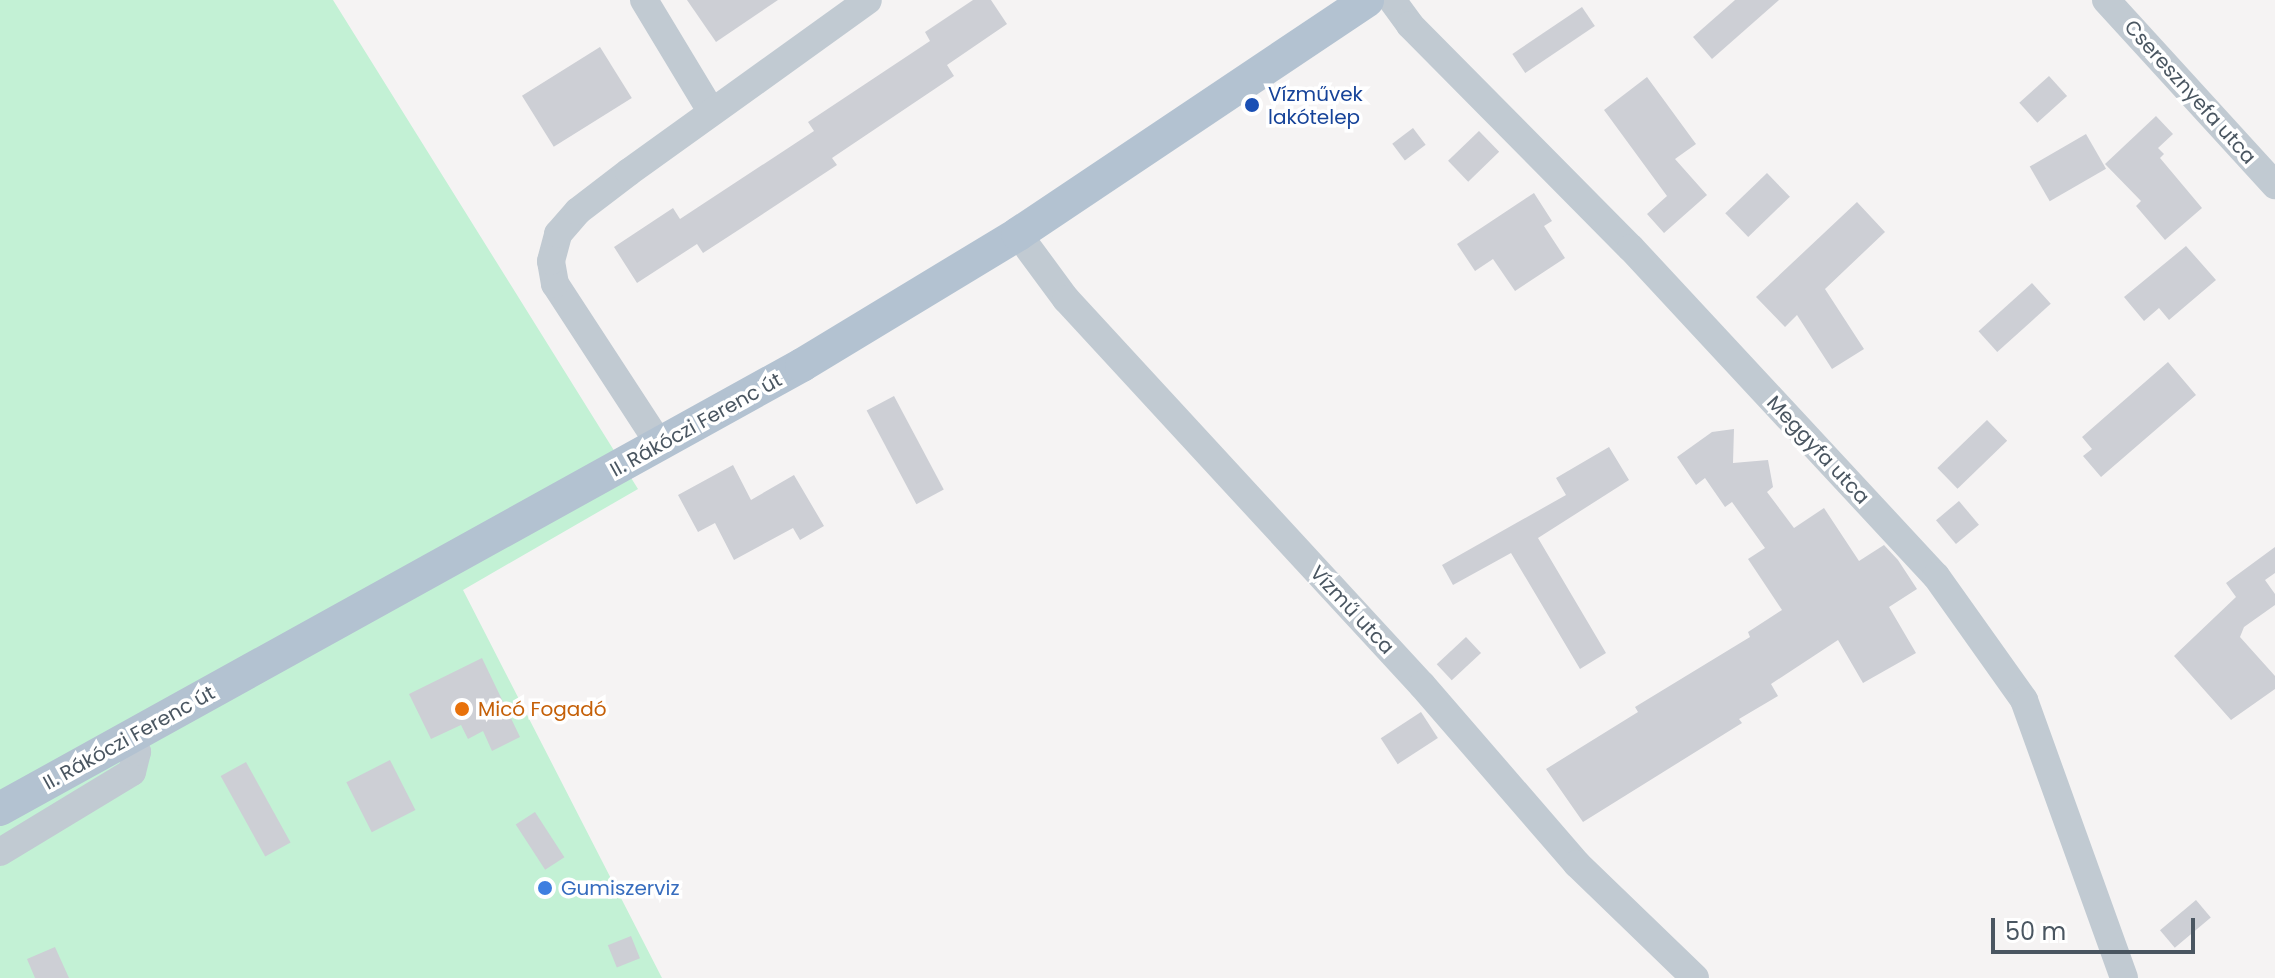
<!DOCTYPE html>
<meta charset="utf-8">
<style>
body{margin:0}
#map{position:relative;width:2275px;height:978px;overflow:hidden;background:#f5f3f3;font-family:Poppins,sans-serif}
div>[style]{position:absolute}
.green>*{inset:0;background:#c3f1d5}
.building>*{inset:0;background:#cdcfd5;transform-origin:0 0}
.minor>*{height:28px;margin:-14px;padding:0 14px;transform-origin:14px;border-radius:14px;background:#c1cad2}
.major>*{height:34px;margin:-17px;padding:0 17px;transform-origin:17px;border-radius:17px;background:#b3c2d1}
.dots>*{width:22px;height:22px;translate:-50% -50%;box-sizing:border-box;border:4px solid #fff;border-radius:50%}
span{translate:-50% -50%;white-space:nowrap;text-align:center;line-height:1.15;-webkit-text-stroke:7px #fff;paint-order:stroke}
.street-label{font-size:20px;color:#4a5661}
.transit-label{font-size:20px;color:#164399}
.left{translate:0 -50%;text-align:left}
.food-label{font-size:20px;color:#c56008}
.shop-label{font-size:20px;color:#366cbe}
.scale{position:absolute;left:1991px;top:918px;width:204px;height:36px;box-sizing:border-box;border:4px solid #4a5661;border-top:0;padding-left:10px;font-size:24px;line-height:28px;white-space:nowrap;color:#4a5661;-webkit-text-stroke:6px #fff;paint-order:stroke}
</style>
<div id="map">
<div class="green">
<div style="clip-path:polygon(0 0,333px 0,638px 489px,463px 590px,662px 978px,0 978px)"></div>
</div>
<div class="building">
<div style="clip-path:polygon(687px 0,778px 0,716px 42px)"></div>
<div style="clip-path:polygon(973px 0,991px 0,1007px 24px,947px 65px,954px 76px,832px 158px,837px 165px,740px 229px,703px 253px,697px 244px,637px 283px,614px 247px,673px 208px,680px 219px,814px 131px,808px 122px,930px 41px,925px 32px)"></div>
<div style="clip-path:polygon(1735px 0,1779px 0,1712px 59px,1693px 37px)"></div>
<div style="left:1582px;top:7px;width:23px;height:84px;rotate:56deg"></div>
<div style="left:600px;top:47px;width:60px;height:92px;rotate:58deg"></div>
<div style="left:2049px;top:76px;width:27px;height:40px;rotate:48deg"></div>
<div style="clip-path:polygon(1647px 77px,1696px 144px,1675px 159px,1707px 195px,1664px 233px,1647px 214px,1667px 196px,1604px 110px)"></div>
<div style="clip-path:polygon(2156px 116px,2173px 134px,2158px 148px,2164px 154px,2160px 158px,2202px 208px,2165px 240px,2136px 206px,2141px 201px,2105px 164px)"></div>
<div style="left:1413px;top:128px;width:21px;height:26px;rotate:53deg"></div>
<div style="left:1479px;top:131px;width:29px;height:43px;rotate:46deg"></div>
<div style="left:2086px;top:134px;width:40px;height:65px;rotate:60deg"></div>
<div style="left:1767px;top:173px;width:33px;height:58px;rotate:46deg"></div>
<div style="clip-path:polygon(1534px 193px,1552px 221px,1544px 226px,1565px 258px,1515px 291px,1493px 259px,1475px 271px,1457px 244px)"></div>
<div style="clip-path:polygon(1857px 202px,1885px 232px,1825px 289px,1864px 349px,1832px 369px,1797px 315px,1785px 327px,1756px 297px)"></div>
<div style="clip-path:polygon(2186px 246px,2216px 280px,2169px 320px,2159px 308px,2144px 321px,2124px 297px)"></div>
<div style="left:2032px;top:283px;width:28px;height:72px;rotate:48deg"></div>
<div style="clip-path:polygon(2168px 362px,2196px 395px,2101px 477px,2083px 456px,2092px 449px,2082px 437px)"></div>
<div style="left:894px;top:396px;width:106px;height:31px;rotate:62deg"></div>
<div style="left:1987px;top:420px;width:29px;height:69px;rotate:46deg"></div>
<div style="clip-path:polygon(1734px 429px,1733px 463px,1768px 460px,1773px 487px,1767px 492px,1794px 528px,1824px 508px,1859px 561px,1884px 545px,1898px 560px,1917px 589px,1889px 607px,1916px 653px,1863px 683px,1838px 640px,1771px 684px,1778px 696px,1739px 719px,1742px 723px,1583px 822px,1546px 769px,1638px 712px,1635px 707px,1750px 637px,1748px 632px,1782px 610px,1748px 559px,1765px 548px,1732px 502px,1725px 507px,1705px 478px,1696px 485px,1677px 457px,1712px 432px)"></div>
<div style="clip-path:polygon(1609px 447px,1629px 480px,1538px 538px,1606px 653px,1580px 669px,1511px 553px,1453px 585px,1442px 565px,1566px 495px,1556px 478px)"></div>
<div style="clip-path:polygon(733px 465px,751px 500px,794px 475px,824px 526px,800px 540px,793px 528px,734px 560px,715px 523px,698px 532px,678px 495px)"></div>
<div style="left:1959px;top:501px;width:31px;height:30px;rotate:50deg"></div>
<div style="clip-path:polygon(2275px 547px,2275px 573px,2265px 580px,2275px 594px,2275px 605px,2244px 627px,2240px 637px,2275px 676px,2275px 689px,2231px 720px,2174px 656px,2236px 597px,2226px 583px)"></div>
<div style="left:1466px;top:637px;width:22px;height:40px;rotate:47deg"></div>
<div style="clip-path:polygon(482px 658px,520px 737px,492px 751px,483px 731px,468px 739px,461px 725px,431px 739px,409px 694px)"></div>
<div style="left:1421px;top:712px;width:31px;height:48px;rotate:57deg"></div>
<div style="left:390px;top:760px;width:56px;height:49px;rotate:63deg"></div>
<div style="left:246px;top:762px;width:92px;height:29px;rotate:61deg"></div>
<div style="left:535px;top:812px;width:54px;height:23px;rotate:57deg"></div>
<div style="left:2196px;top:900px;width:23px;height:47px;rotate:50deg"></div>
<div style="left:631px;top:936px;width:24px;height:25px;rotate:68deg"></div>
<div style="clip-path:polygon(55px 947px,69px 978px,35px 978px,27px 959px)"></div>
</div>
<div class="minor">
<div style="left:644px;top:0;width:130px;rotate:58.9deg"></div>
<div style="left:1392px;top:0;width:31px;rotate:54deg"></div>
<div style="left:1410px;top:25px;width:314px;rotate:45.3deg"></div>
<div style="left:1631px;top:248px;width:448px;rotate:47.1deg"></div>
<div style="left:1936px;top:576px;width:152px;rotate:54.6deg"></div>
<div style="left:2024px;top:700px;width:295px;rotate:70.2deg"></div>
<div style="left:2106px;top:0;width:251px;rotate:47.6deg"></div>
<div style="left:1018px;top:234px;width:81px;rotate:53.6deg"></div>
<div style="left:1066px;top:299px;width:525px;rotate:47.32deg"></div>
<div style="left:1422px;top:685px;width:237px;rotate:49.1deg"></div>
<div style="left:1577px;top:864px;width:164px;rotate:44deg"></div>
<div style="left:660px;top:445px;width:192px;rotate:-123.1deg"></div>
<div style="left:555px;top:284px;width:23px;rotate:-100deg"></div>
<div style="left:551px;top:261px;width:28px;rotate:-75deg"></div>
<div style="left:558px;top:234px;width:30px;rotate:-49deg"></div>
<div style="left:578px;top:211px;width:64px;rotate:-37.4deg"></div>
<div style="left:629px;top:172px;width:294px;rotate:-35.7deg"></div>
<div style="left:0;top:852px;width:154px;rotate:-31.2deg"></div>
<div style="left:132px;top:772px;width:21px;rotate:-76deg"></div>
<div style="left:137px;top:752px;width:17px;rotate:-118deg"></div>
</div>
<div class="major">
<div style="left:0;top:809px;width:917px;rotate:-28.97deg"></div>
<div style="left:802px;top:365px;width:253px;rotate:-31.2deg"></div>
<div style="left:1018px;top:234px;width:420px;rotate:-33.8deg"></div>
</div>
<div class="dots">
<div style="left:1252px;top:105px;background:#1a4fb4"></div>
<div style="left:462px;top:709px;background:#e8710a"></div>
<div style="left:545px;top:888px;background:#3f7fe0"></div>
</div>
<div class="street-label">
<span style="left:2190px;top:92px;rotate:48deg">Cseresznyefa utca</span>
<span style="left:696px;top:425px;rotate:-29deg">II. Rákóczi Ferenc út</span>
<span style="left:1818px;top:450px;rotate:47deg">Meggyfa utca</span>
<span style="left:1352px;top:610px;rotate:47deg">Vízmű utca</span>
<span style="left:129px;top:738px;rotate:-29deg">II. Rákóczi Ferenc út</span>
</div>
<div class="transit-label">
<span class="left" style="left:1268px;top:106px">Vízművek<br>lakótelep</span>
</div>
<div class="food-label">
<span class="left" style="left:478px;top:709px">Micó Fogadó</span>
</div>
<div class="shop-label">
<span class="left" style="left:561px;top:888px">Gumiszerviz</span>
</div>
<div class="scale">50 m</div>
</div>
